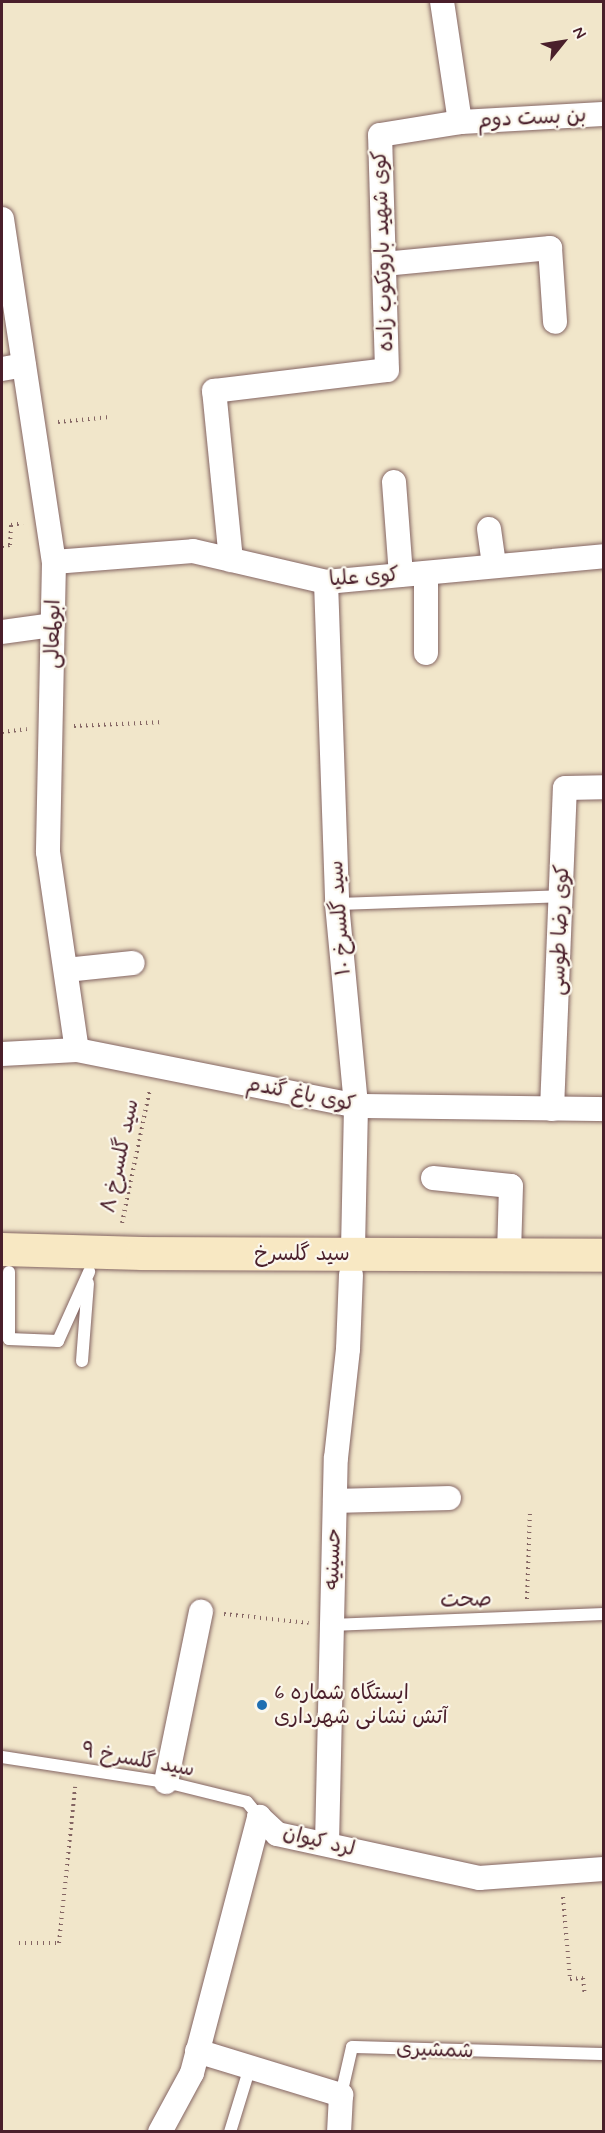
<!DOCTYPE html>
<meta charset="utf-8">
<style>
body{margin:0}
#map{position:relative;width:605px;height:2133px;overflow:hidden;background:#f1e6ca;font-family:Mynerve,"Playpen Sans Arabic",sans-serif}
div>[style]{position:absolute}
.path>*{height:4px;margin-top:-2px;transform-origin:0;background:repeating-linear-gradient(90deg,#846563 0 1.5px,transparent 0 6px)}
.roads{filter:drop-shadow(0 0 2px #846563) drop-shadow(0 0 2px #846563)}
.service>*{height:12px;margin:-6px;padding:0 6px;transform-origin:6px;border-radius:6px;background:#fff}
.minor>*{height:24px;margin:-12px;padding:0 12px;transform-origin:12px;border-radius:12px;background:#fff}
.secondary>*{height:33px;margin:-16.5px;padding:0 16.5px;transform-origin:16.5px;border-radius:16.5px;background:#f8e8c3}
.dots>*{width:16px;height:16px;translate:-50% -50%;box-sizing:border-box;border:3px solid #fbf7ec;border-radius:50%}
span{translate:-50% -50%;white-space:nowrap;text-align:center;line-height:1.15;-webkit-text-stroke:4.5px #fbf7ec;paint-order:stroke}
.street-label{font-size:21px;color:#4a1f2b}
.poi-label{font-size:21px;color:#4a1f2b}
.left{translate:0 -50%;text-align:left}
.frame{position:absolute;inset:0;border:3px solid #4a1f2b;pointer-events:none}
.north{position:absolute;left:533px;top:12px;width:60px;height:60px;-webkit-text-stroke:4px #fbf7ec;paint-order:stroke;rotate:60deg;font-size:16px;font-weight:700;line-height:24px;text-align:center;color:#4a1f2b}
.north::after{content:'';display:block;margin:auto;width:21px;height:27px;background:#4a1f2b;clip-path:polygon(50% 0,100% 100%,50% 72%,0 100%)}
</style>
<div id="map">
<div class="path">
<div style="left:58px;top:422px;width:52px;rotate:-5.5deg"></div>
<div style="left:2px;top:546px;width:8px;rotate:-7deg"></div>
<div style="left:10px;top:545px;width:20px;rotate:-87deg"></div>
<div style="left:11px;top:525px;width:12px;rotate:-9deg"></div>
<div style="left:74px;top:726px;width:89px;rotate:-2.6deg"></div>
<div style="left:2px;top:732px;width:25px;rotate:-7deg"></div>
<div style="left:122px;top:1223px;width:137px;rotate:-78.2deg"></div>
<div style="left:527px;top:1599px;width:87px;rotate:-88deg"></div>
<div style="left:224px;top:1614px;width:85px;rotate:6deg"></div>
<div style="left:563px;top:1897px;width:82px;rotate:85.1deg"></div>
<div style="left:570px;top:1979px;width:13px;rotate:-4deg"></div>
<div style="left:583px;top:1978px;width:18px;rotate:84deg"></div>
<div style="left:19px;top:1943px;width:40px"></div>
<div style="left:59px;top:1943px;width:157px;rotate:-84.1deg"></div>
</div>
<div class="roads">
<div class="service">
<div style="left:337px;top:904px;width:224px;rotate:-2deg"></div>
<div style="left:9px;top:1272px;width:67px;rotate:90deg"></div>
<div style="left:9px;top:1339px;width:49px;rotate:2.3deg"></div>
<div style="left:58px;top:1341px;width:76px;rotate:-65.8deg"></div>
<div style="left:82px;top:1361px;width:78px;rotate:-85.6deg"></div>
<div style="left:331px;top:1625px;width:273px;rotate:-2.3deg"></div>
<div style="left:2px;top:1757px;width:166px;rotate:8.7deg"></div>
<div style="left:166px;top:1782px;width:83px;rotate:13.9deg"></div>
<div style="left:247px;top:1802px;width:19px;rotate:51deg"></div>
<div style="left:341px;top:2095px;width:49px;rotate:-77.1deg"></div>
<div style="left:352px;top:2047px;width:252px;rotate:1.6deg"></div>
<div style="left:230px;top:2132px;width:68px;rotate:-72.9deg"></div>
</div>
<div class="minor">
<div style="left:460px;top:122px;width:144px;rotate:-3.2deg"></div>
<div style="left:2px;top:219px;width:347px;rotate:81.4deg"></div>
<div style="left:54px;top:562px;width:290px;rotate:91.2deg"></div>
<div style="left:48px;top:852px;width:200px;rotate:81.7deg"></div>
<div style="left:384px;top:264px;width:167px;rotate:-5.5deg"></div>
<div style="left:550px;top:248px;width:74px;rotate:86.1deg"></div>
<div style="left:2px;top:369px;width:22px;rotate:-10deg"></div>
<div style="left:394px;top:482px;width:93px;rotate:85.7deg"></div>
<div style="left:489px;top:529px;width:37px;rotate:82deg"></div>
<div style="left:231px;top:560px;width:170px;rotate:-95.7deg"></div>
<div style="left:214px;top:391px;width:174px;rotate:-6.9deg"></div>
<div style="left:387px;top:370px;width:235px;rotate:-91.7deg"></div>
<div style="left:380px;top:135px;width:81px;rotate:-9.2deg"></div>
<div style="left:460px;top:122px;width:121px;rotate:-98.5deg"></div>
<div style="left:54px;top:562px;width:139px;rotate:-4.5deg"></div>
<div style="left:193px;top:551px;width:137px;rotate:13.1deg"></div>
<div style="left:326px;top:582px;width:279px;rotate:-5.3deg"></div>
<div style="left:426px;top:573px;width:80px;rotate:90deg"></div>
<div style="left:326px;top:582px;width:322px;rotate:88deg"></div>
<div style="left:337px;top:904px;width:203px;rotate:84.6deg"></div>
<div style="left:356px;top:1106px;width:148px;rotate:91.2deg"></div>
<div style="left:2px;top:632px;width:51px;rotate:-7.8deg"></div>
<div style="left:66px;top:970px;width:67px;rotate:-6deg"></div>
<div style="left:2px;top:1054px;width:75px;rotate:-3.1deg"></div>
<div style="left:77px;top:1050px;width:285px;rotate:11.3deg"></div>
<div style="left:356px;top:1106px;width:248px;rotate:0.7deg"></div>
<div style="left:552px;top:1109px;width:321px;rotate:-87.7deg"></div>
<div style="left:565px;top:788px;width:39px;rotate:-1deg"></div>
<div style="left:433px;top:1178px;width:78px;rotate:5.9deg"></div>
<div style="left:511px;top:1186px;width:69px;rotate:91.7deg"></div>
<div style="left:335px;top:1501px;width:114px;rotate:-1.5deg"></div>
<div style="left:166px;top:1782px;width:174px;rotate:-78.4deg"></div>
<div style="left:327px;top:1844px;width:386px;rotate:-88.7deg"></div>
<div style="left:336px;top:1458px;width:110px;rotate:-83.7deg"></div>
<div style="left:348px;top:1349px;width:74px;rotate:-87.7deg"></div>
<div style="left:197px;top:2051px;width:151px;rotate:17deg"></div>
<div style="left:341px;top:2095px;width:37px;rotate:93deg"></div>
<div style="left:160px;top:2132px;width:67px;rotate:-61.5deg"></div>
<div style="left:192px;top:2073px;width:265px;rotate:-75.3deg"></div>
<div style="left:259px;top:1817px;width:25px;rotate:43deg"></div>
<div style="left:277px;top:1834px;width:207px;rotate:12.3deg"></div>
<div style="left:479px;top:1878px;width:125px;rotate:-4.1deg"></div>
</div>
<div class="secondary">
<div style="left:2px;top:1249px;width:140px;rotate:1.6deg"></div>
<div style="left:142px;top:1253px;width:462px;rotate:0.2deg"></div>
</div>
</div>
<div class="dots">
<div style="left:262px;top:1705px;background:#1f6fb2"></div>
</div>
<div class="street-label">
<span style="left:532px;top:118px;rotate:-3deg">بن بست دوم</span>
<span style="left:383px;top:251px;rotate:-92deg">کوی شهید باروتکوب زاده</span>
<span style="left:364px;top:577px;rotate:-4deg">کوی علیا</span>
<span style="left:53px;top:634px;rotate:-89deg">ابولمعالی</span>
<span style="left:340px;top:918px;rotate:-94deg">سید گلسرخ ۱۰</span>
<span style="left:560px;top:930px;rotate:-88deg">کوی رضا طوسی</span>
<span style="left:301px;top:1094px;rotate:11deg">کوی باغ گندم</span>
<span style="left:120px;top:1156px;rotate:-78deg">سید گلسرخ ۸</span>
<span style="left:302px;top:1254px">سید گلسرخ</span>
<span style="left:333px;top:1559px;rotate:-88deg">حسینیه</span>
<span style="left:466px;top:1600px;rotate:-2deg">صحت</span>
<span style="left:138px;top:1760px;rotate:10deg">سید گلسرخ ۹</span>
<span style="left:319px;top:1841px;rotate:14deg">لرد کیوان</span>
<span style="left:435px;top:2050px;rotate:2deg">شمشیری</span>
</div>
<div class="poi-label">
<span class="left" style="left:274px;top:1705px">ایستگاه شماره 6<br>آتش نشانی شهرداری</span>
</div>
<div class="frame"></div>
<div class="north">N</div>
</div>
